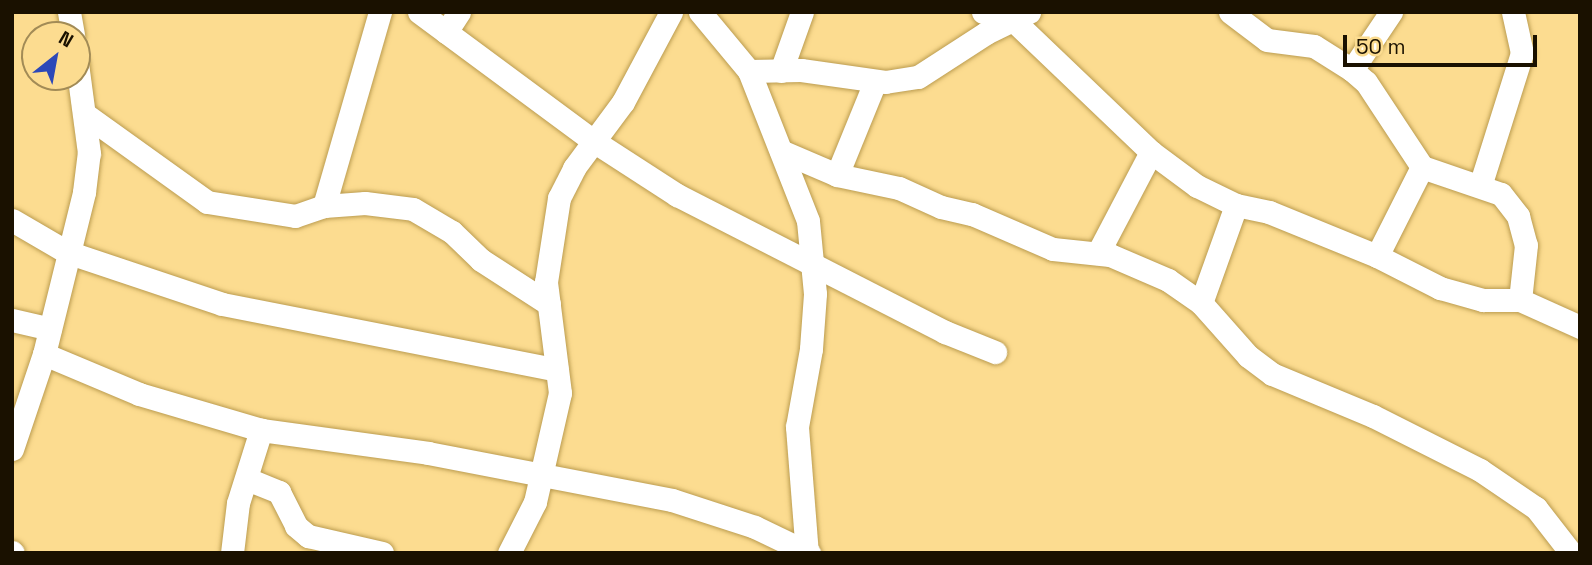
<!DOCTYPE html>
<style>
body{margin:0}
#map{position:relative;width:1592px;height:565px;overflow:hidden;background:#fcdc90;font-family:"Space Grotesk",sans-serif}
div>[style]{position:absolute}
.roads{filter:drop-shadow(0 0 2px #bb9c50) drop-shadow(0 0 2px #bb9c50)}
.minor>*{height:23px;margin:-11.5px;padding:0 11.5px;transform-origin:11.5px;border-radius:11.5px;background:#fff}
span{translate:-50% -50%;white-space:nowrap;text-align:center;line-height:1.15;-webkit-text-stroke:7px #fcdc90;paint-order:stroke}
.frame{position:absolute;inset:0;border:14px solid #1a1100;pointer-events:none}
.north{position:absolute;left:21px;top:21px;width:70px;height:70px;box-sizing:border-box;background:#fcdc90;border:2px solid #a28b56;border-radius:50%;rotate:31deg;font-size:19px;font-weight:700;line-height:28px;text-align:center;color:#1a1100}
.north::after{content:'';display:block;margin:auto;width:24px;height:32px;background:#2c48b8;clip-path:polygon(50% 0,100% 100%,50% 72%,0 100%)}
.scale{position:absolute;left:1343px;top:35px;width:194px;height:32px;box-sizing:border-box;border:4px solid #1a1100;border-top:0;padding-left:9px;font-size:21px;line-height:24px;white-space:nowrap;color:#1a1100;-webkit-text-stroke:5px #fcdc90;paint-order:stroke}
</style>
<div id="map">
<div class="roads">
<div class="minor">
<div style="left:69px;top:12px;width:23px;rotate:80deg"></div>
<div style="left:419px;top:12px;width:219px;rotate:36.5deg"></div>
<div style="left:595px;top:142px;width:98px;rotate:32.9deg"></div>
<div style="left:677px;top:195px;width:301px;rotate:27.1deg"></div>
<div style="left:945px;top:332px;width:54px;rotate:21.8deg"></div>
<div style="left:700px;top:12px;width:77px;rotate:50.3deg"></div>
<div style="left:749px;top:71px;width:161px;rotate:68.5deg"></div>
<div style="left:808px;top:221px;width:73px;rotate:84.5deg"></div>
<div style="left:815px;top:294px;width:55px;rotate:94.2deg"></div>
<div style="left:811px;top:349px;width:79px;rotate:100.2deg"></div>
<div style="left:797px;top:427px;width:126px;rotate:85.5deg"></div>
<div style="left:983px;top:12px;width:32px;rotate:16deg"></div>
<div style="left:1014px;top:21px;width:190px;rotate:43.7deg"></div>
<div style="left:1151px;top:152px;width:57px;rotate:36.5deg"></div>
<div style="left:1197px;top:186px;width:43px;rotate:26deg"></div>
<div style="left:1236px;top:205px;width:34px;rotate:12deg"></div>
<div style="left:1269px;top:212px;width:117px;rotate:22.2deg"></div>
<div style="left:1377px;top:256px;width:71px;rotate:26.9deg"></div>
<div style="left:1440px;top:288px;width:45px;rotate:15.6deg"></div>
<div style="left:1483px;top:300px;width:37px"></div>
<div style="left:1520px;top:300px;width:66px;rotate:24.2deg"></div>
<div style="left:1230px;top:12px;width:46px;rotate:37.1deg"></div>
<div style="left:1267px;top:40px;width:47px;rotate:7.3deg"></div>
<div style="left:1314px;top:46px;width:45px;rotate:32.3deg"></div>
<div style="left:1352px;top:70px;width:18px;rotate:41deg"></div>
<div style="left:1366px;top:82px;width:102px;rotate:56.6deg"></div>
<div style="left:1422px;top:167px;width:83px;rotate:18.9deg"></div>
<div style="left:1501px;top:194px;width:28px;rotate:52deg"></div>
<div style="left:1518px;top:216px;width:30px;rotate:75deg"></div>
<div style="left:1526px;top:245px;width:55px;rotate:96.2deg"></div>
<div style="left:446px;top:32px;width:24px;rotate:-57deg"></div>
<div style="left:1352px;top:70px;width:70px;rotate:-56.1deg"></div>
<div style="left:749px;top:71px;width:52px;rotate:-1.1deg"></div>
<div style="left:801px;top:70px;width:85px;rotate:8.1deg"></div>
<div style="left:885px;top:82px;width:33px;rotate:-9deg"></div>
<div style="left:918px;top:77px;width:81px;rotate:-32.9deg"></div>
<div style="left:986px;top:33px;width:48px;rotate:-26deg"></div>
<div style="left:781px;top:71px;width:63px;rotate:-70.4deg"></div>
<div style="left:86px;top:115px;width:149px;rotate:35.7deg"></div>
<div style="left:207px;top:202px;width:89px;rotate:9deg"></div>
<div style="left:295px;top:216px;width:31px;rotate:-19deg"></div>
<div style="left:324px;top:206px;width:41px;rotate:-4.2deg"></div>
<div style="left:365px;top:203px;width:48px;rotate:7.1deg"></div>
<div style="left:413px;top:209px;width:45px;rotate:30.5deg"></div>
<div style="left:452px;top:232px;width:40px;rotate:44deg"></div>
<div style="left:481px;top:260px;width:81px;rotate:32.9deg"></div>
<div style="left:781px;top:151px;width:61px;rotate:23.2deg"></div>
<div style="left:837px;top:175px;width:63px;rotate:11.8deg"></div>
<div style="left:899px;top:188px;width:46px;rotate:24.3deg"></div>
<div style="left:941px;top:207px;width:32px;rotate:13deg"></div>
<div style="left:972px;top:214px;width:88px;rotate:23.4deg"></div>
<div style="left:1053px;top:249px;width:57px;rotate:6deg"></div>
<div style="left:1110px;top:255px;width:63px;rotate:23.3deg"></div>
<div style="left:1168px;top:280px;width:40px;rotate:34.9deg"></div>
<div style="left:1201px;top:303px;width:71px;rotate:48.4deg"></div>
<div style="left:1248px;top:356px;width:30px;rotate:37deg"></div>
<div style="left:1272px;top:374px;width:109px;rotate:22.6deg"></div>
<div style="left:1373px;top:416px;width:120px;rotate:26.8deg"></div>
<div style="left:1480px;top:470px;width:68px;rotate:34.2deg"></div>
<div style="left:1536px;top:508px;width:57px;rotate:52.1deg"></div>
<div style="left:837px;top:175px;width:100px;rotate:-67.8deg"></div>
<div style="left:1481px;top:183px;width:136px;rotate:-72.5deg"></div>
<div style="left:1522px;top:53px;width:42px;rotate:-102.4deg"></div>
<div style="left:324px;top:206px;width:202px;rotate:-73.9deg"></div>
<div style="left:12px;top:220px;width:64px;rotate:30.2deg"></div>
<div style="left:67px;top:252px;width:163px;rotate:18.5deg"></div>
<div style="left:222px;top:304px;width:341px;rotate:11.1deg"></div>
<div style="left:1098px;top:253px;width:114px;rotate:-62.3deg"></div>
<div style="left:1377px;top:256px;width:100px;rotate:-63.2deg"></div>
<div style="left:1201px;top:303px;width:104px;rotate:-70.3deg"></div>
<div style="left:12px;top:320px;width:39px;rotate:13deg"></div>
<div style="left:44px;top:354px;width:103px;rotate:22.8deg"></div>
<div style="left:139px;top:394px;width:127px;rotate:16.4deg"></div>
<div style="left:261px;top:430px;width:169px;rotate:7.8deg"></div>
<div style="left:428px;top:453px;width:248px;rotate:10.9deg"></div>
<div style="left:672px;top:500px;width:87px;rotate:18deg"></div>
<div style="left:755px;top:527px;width:60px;rotate:25.7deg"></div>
<div style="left:12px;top:449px;width:100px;rotate:-71.4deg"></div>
<div style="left:44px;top:354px;width:167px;rotate:-76.1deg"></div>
<div style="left:84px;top:192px;width:39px;rotate:-83deg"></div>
<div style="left:89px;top:153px;width:91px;rotate:-97.6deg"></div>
<div style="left:247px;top:479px;width:35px;rotate:22deg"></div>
<div style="left:279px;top:492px;width:38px;rotate:63deg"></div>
<div style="left:296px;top:526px;width:16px;rotate:40deg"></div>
<div style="left:308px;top:536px;width:76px;rotate:12.9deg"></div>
<div style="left:12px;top:552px;width:1px;rotate:45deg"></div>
<div style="left:232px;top:553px;width:50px;rotate:-83.2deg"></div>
<div style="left:238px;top:503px;width:77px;rotate:-72.5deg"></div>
<div style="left:509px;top:553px;width:57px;rotate:-63deg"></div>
<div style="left:535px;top:502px;width:112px;rotate:-77.1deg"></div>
<div style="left:560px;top:393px;width:112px;rotate:-97.2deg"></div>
<div style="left:546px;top:282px;width:85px;rotate:-81.2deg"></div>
<div style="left:559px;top:198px;width:34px;rotate:-63deg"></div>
<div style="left:574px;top:168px;width:82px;rotate:-53.4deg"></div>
<div style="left:623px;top:102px;width:102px;rotate:-61.9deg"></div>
</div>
</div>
<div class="frame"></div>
<div class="north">N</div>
<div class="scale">50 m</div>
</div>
